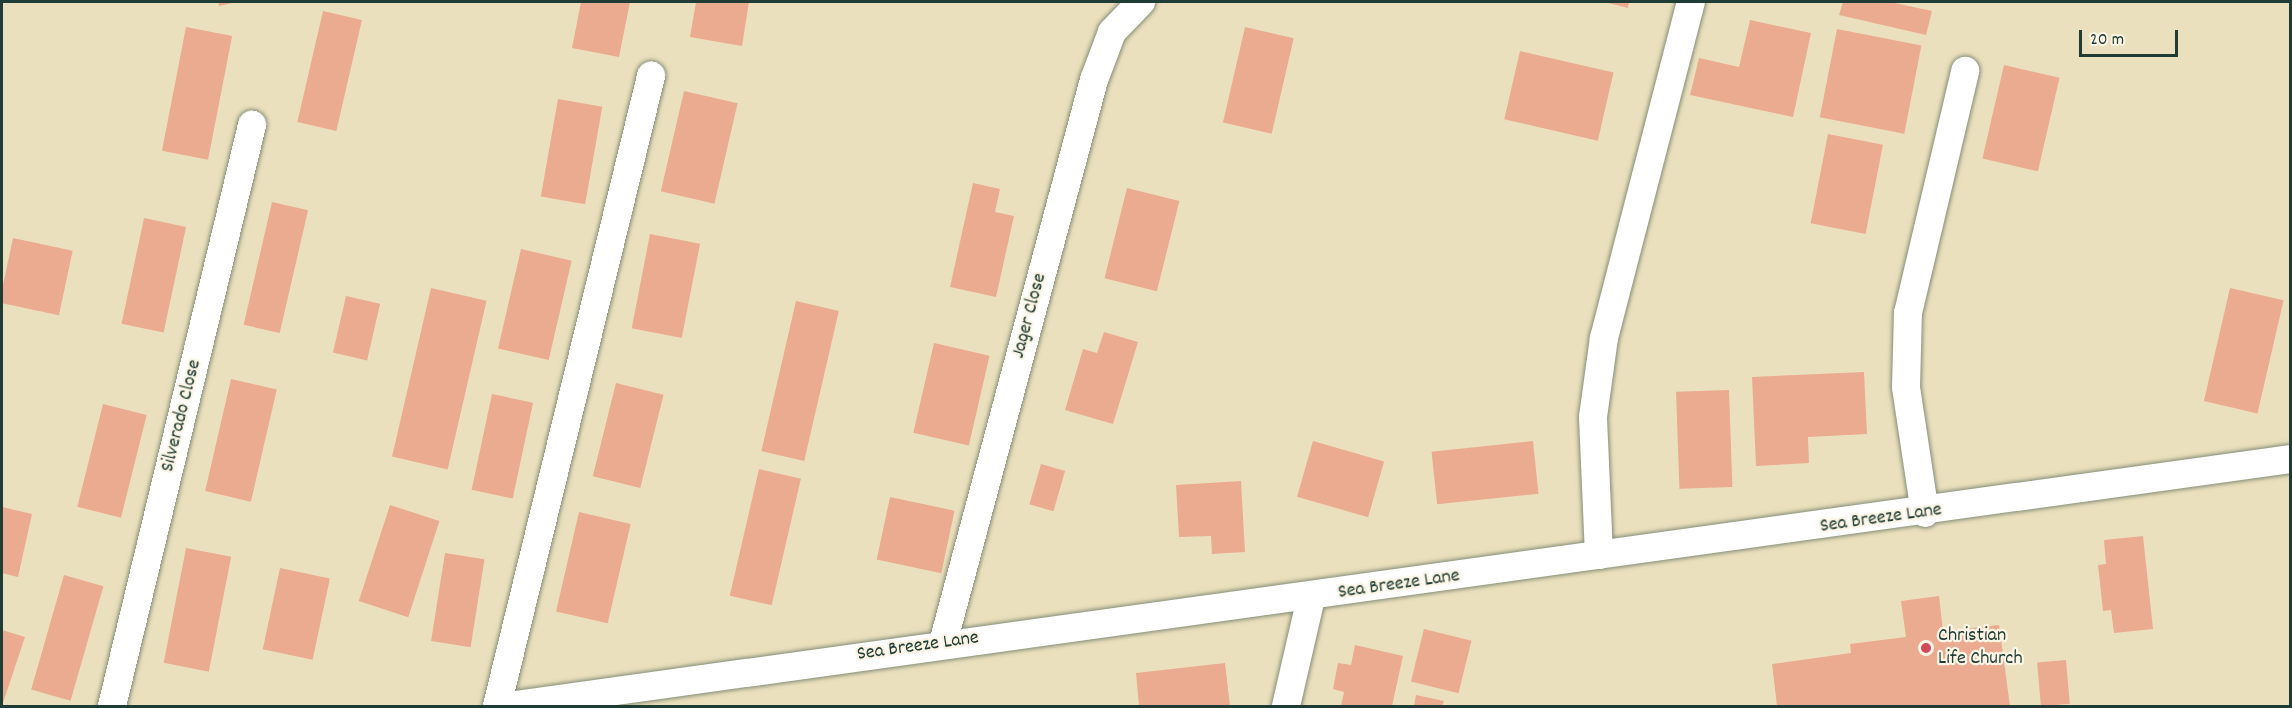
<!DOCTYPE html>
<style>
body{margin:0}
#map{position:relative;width:2292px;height:708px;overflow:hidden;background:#ebe0bd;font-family:Dekko,sans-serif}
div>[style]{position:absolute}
.building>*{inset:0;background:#ebab91;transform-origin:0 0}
.roads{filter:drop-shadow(0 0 2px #858e78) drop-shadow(0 0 2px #858e78)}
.minor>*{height:28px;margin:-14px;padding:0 14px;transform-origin:14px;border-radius:14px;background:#fff}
.dots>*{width:16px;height:16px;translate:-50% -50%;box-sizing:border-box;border:3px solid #fcf5e5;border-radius:50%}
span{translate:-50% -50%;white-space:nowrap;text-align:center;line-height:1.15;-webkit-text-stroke:4.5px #fcf5e5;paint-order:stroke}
.street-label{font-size:20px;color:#1f3d34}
.poi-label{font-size:20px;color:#1f3d34}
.left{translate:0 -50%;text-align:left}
.frame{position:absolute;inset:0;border:3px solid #1f3d34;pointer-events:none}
.scale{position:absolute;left:2079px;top:30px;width:99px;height:27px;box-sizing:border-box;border:3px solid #1f3d34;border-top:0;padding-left:8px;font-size:18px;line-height:21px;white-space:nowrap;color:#1f3d34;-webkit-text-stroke:4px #fcf5e5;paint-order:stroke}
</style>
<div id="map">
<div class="building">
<div style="clip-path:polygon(218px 2px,237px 2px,219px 6px)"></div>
<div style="clip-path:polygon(581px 2px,630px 2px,619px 57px,572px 48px)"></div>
<div style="clip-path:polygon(696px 2px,749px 2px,742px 46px,690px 37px)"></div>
<div style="clip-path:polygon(1604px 2px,1629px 2px,1628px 8px)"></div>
<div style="clip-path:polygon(1843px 2px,1890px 2px,1932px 11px,1926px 35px,1839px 15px)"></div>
<div style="left:323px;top:11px;width:40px;height:114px;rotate:13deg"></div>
<div style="clip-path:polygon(1750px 20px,1811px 33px,1793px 117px,1690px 95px,1699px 58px,1739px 67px)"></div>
<div style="left:186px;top:27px;width:47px;height:126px;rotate:11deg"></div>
<div style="left:1245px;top:27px;width:50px;height:98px;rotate:13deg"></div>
<div style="left:1837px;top:29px;width:86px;height:90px;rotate:11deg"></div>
<div style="left:1520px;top:51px;width:96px;height:70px;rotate:13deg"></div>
<div style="left:2004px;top:65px;width:57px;height:96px;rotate:13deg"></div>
<div style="left:684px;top:91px;width:55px;height:103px;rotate:13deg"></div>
<div style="left:558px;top:99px;width:45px;height:99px;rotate:10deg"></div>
<div style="left:1828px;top:134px;width:56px;height:91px;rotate:11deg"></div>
<div style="clip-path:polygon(973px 183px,1000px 189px,995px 212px,1014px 216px,996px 297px,950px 287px)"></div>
<div style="left:1127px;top:188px;width:54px;height:93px;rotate:14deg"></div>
<div style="left:272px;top:202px;width:37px;height:126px;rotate:13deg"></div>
<div style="left:144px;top:218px;width:43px;height:108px;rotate:12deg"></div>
<div style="left:650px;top:234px;width:51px;height:96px;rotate:11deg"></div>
<div style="left:13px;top:238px;width:61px;height:66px;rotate:12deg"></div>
<div style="left:521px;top:249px;width:52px;height:102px;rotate:13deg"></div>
<div style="left:431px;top:288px;width:57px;height:173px;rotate:13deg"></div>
<div style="left:2230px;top:288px;width:55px;height:116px;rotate:13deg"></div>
<div style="left:346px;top:296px;width:35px;height:58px;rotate:13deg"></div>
<div style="left:796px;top:301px;width:44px;height:154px;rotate:13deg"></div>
<div style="clip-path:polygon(1104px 332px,1138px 342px,1113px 424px,1065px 410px,1083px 349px,1097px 353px)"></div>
<div style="left:934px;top:343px;width:57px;height:92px;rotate:13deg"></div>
<div style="clip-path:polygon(1864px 372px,1867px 434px,1808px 437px,1809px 463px,1756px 466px,1752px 377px)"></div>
<div style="left:231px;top:379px;width:47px;height:115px;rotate:13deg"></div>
<div style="left:616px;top:383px;width:49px;height:96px;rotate:14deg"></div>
<div style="left:1729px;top:390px;width:97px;height:53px;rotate:88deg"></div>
<div style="left:492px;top:394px;width:42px;height:98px;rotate:12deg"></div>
<div style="left:103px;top:404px;width:45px;height:106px;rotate:14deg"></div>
<div style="left:1313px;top:441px;width:74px;height:58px;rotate:16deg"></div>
<div style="left:1533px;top:441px;width:53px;height:102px;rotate:84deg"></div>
<div style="left:1041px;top:464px;width:25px;height:42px;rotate:16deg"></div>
<div style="left:759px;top:469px;width:43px;height:130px;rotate:13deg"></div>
<div style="clip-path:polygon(1241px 481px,1245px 552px,1212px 554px,1211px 536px,1179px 537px,1176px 485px)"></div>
<div style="left:890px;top:497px;width:66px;height:64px;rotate:12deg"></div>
<div style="left:390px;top:505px;width:52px;height:101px;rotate:18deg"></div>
<div style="clip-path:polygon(2px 507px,32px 514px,18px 577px,2px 573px)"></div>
<div style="left:579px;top:512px;width:53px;height:102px;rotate:13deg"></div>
<div style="clip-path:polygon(2143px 536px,2153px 629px,2114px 633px,2111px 610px,2103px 611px,2098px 565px,2106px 564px,2104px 540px)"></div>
<div style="left:186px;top:548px;width:46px;height:117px;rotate:11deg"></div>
<div style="left:445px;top:553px;width:40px;height:89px;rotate:9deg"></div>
<div style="left:280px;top:568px;width:51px;height:83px;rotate:12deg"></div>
<div style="left:64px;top:575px;width:41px;height:119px;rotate:16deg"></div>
<div style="clip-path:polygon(1939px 596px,1943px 631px,1999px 625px,2010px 706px,1777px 706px,1772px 664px,1851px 653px,1850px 644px,1906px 637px,1901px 601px)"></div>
<div style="left:1424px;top:629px;width:49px;height:54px;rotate:14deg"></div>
<div style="clip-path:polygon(2px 630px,25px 637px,2px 706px)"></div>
<div style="clip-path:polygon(1355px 645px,1403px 656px,1392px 706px,1341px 706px,1344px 692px,1333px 689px,1338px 663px,1351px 665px)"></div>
<div style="left:2066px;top:660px;width:44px;height:29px;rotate:85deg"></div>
<div style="clip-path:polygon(1225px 663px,1230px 706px,1139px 706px,1136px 673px)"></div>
<div style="clip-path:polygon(1416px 695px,1444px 701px,1442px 706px,1414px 706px)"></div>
</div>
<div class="roads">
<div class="minor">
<div style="left:1925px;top:513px;width:127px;rotate:-98.6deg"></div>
<div style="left:1906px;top:387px;width:74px;rotate:-88.5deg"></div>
<div style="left:1908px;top:313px;width:249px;rotate:-76.7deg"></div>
<div style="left:1599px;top:555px;width:138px;rotate:-92.5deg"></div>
<div style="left:1593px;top:417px;width:80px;rotate:-82.1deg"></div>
<div style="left:1604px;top:338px;width:347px;rotate:-75.5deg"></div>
<div style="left:943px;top:643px;width:583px;rotate:-74.99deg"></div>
<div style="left:1094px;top:80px;width:51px;rotate:-69.4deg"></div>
<div style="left:1112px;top:32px;width:42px;rotate:-46deg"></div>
<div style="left:112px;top:706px;width:598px;rotate:-76.45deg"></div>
<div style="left:497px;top:706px;width:649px;rotate:-76.26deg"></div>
<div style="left:508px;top:706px;width:1799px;rotate:-7.89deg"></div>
<div style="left:1286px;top:706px;width:111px;rotate:-77deg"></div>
</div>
</div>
<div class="dots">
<div style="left:1926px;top:648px;background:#d1495b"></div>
</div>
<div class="street-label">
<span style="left:1030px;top:316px;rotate:-75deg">Jager Close</span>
<span style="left:182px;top:416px;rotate:-76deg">Silverado Close</span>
<span style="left:1881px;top:519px;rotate:-8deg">Sea Breeze Lane</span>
<span style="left:1399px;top:585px;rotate:-8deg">Sea Breeze Lane</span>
<span style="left:918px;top:647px;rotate:-8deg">Sea Breeze Lane</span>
</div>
<div class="poi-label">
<span class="left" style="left:1938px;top:648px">Christian<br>Life Church</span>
</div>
<div class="frame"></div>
<div class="scale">20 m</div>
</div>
